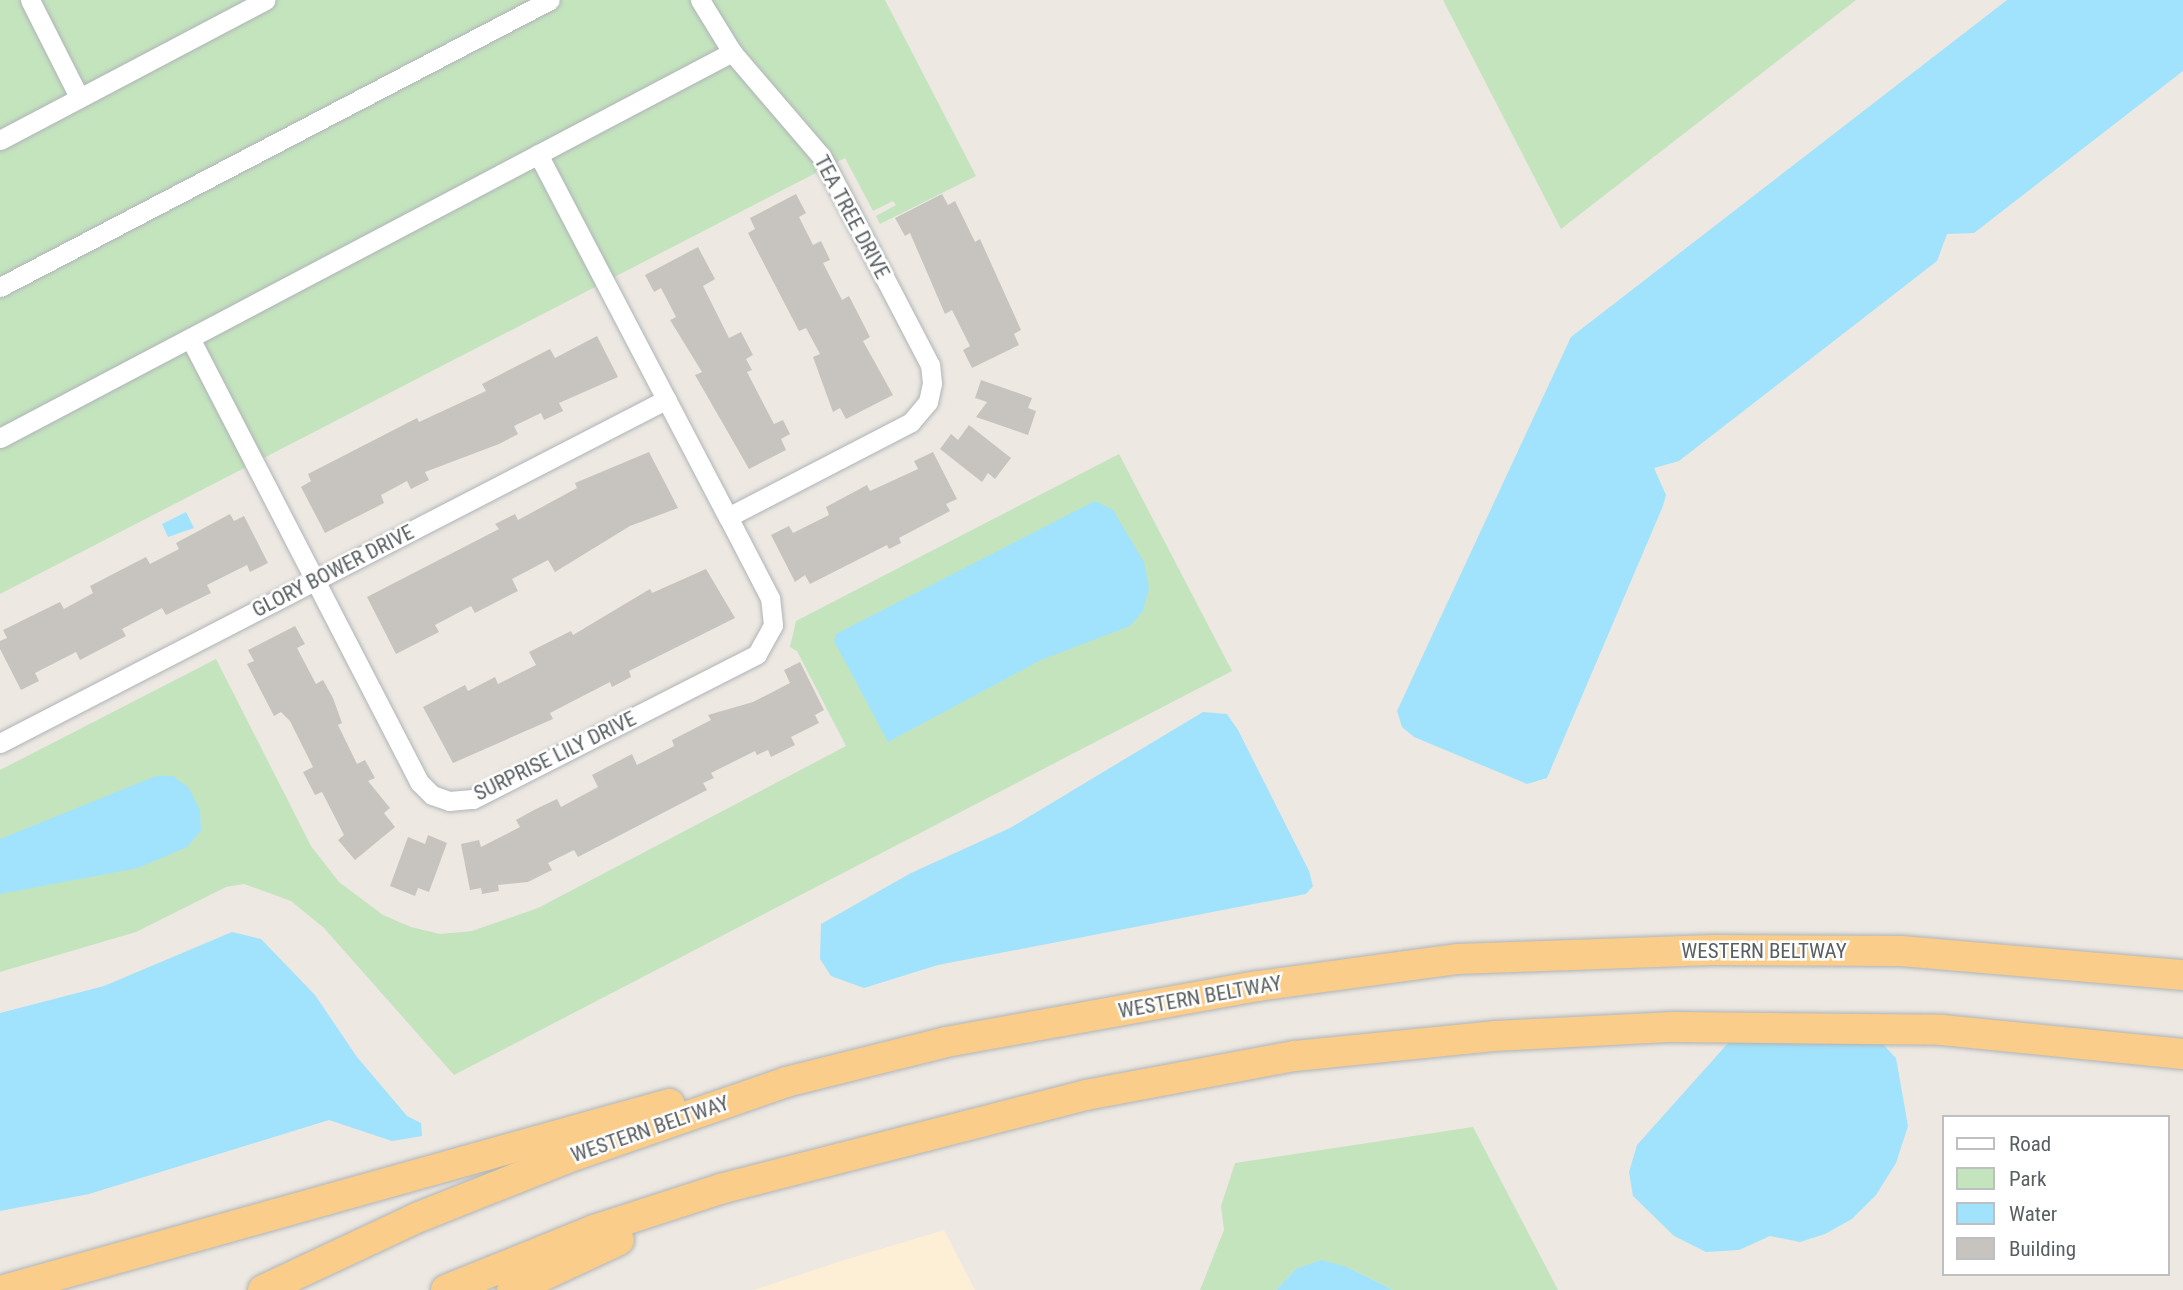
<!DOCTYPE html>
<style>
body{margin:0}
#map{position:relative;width:2183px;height:1290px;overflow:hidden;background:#ede8e2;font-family:"Roboto Condensed",sans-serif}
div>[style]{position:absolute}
.commercial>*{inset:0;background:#fdeed6}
.green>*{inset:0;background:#c4e4be}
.water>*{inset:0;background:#a1e3fd}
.building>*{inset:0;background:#c7c3be}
.roads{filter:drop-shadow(0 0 2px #afb4b7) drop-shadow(0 0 2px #afb4b7)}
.minor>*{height:19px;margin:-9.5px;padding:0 9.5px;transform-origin:9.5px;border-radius:9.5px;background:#fff}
.highway>*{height:30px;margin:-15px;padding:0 15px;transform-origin:15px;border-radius:15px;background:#facd8b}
span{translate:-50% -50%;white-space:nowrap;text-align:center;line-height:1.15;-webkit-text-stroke:5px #fff;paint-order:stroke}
.street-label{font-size:21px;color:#5a5f62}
.legend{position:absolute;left:1942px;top:1115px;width:228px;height:161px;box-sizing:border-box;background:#fff;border:2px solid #bdbfc0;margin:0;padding:9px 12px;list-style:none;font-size:21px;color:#5a5f62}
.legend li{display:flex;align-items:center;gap:14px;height:35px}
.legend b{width:35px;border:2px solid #bdbfc0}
</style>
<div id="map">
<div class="commercial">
<div style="clip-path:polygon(944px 1230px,975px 1290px,754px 1290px,841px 1261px)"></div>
</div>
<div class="green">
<div style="clip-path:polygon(0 0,885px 0,976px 176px,880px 224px,876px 216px,896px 205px,893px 201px,873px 211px,845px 158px,0 594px)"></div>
<div style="clip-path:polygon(1443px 0,1856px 0,1561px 229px)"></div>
<div style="clip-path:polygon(1119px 454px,1232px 671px,454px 1075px,324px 928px,291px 901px,244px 884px,226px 887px,136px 932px,0 972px,0 770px,216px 659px,311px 846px,339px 882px,383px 915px,411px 927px,440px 934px,472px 931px,538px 908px,846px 746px,797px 651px,790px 647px,796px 621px)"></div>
<div style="clip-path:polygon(1473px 1127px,1558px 1290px,1393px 1290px,1347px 1267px,1296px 1269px,1276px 1290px,1200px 1290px,1224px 1230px,1221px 1206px,1235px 1163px)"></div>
</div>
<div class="water">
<div style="clip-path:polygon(2007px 0,2183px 0,2183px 71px,1974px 233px,1947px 234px,1937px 261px,1679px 461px,1654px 468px,1666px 495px,1663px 506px,1547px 778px,1527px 784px,1414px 737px,1402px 727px,1397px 711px,1571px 337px)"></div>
<div style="clip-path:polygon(1095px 501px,1113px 510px,1144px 562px,1149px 588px,1143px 611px,1130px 626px,1041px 660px,888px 742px,834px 641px,836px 634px)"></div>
<div style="clip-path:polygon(186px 512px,194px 528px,168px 537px,162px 524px)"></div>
<div style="clip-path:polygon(1203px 712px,1227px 714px,1238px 730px,1309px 871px,1313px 886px,1306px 894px,938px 965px,864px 988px,831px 976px,820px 959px,821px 924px,911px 873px,1010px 828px)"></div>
<div style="clip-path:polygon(156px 776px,173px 776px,189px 788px,200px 810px,201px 831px,187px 847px,138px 868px,0 894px,0 839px)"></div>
<div style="clip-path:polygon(232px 932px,261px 939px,315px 995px,357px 1057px,407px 1116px,421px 1123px,422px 1136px,392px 1141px,329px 1120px,89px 1194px,0 1211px,0 1013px,104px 986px)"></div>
<div style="clip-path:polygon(1787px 1013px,1839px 1018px,1872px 1033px,1896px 1058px,1908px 1126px,1896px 1163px,1876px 1195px,1852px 1219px,1825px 1234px,1800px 1242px,1770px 1236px,1739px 1250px,1706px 1252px,1674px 1236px,1633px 1196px,1629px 1172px,1637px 1145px,1746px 1023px)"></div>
<div style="clip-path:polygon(1321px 1260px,1347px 1267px,1393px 1290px,1276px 1290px,1296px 1269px)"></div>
</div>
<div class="building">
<div style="clip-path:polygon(796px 194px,806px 213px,799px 217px,813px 245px,821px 241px,830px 260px,823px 263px,842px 300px,849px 296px,870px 337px,863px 341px,893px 395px,846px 419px,840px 408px,833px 412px,813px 357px,820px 354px,806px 328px,799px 331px,748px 233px,755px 229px,750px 218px)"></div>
<div style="clip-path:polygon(942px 194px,948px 205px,955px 201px,975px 242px,980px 239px,1021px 330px,1014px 334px,1019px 345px,972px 368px,963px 350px,970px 346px,952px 310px,945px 314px,910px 233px,905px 236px,895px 218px)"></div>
<div style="clip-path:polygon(698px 247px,715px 279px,703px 286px,729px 338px,741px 332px,753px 355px,746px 359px,752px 370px,747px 372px,774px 424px,783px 420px,790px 434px,781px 439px,786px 450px,749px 469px,695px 375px,702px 372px,670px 320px,676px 317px,661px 288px,654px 292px,645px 275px)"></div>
<div style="clip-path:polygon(597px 336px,618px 377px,559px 403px,563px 411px,544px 420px,541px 413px,514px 426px,518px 434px,499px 444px,425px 472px,429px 480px,411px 489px,407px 481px,381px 495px,384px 503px,325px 533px,301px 487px,311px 481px,308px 474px,417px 418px,419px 422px,486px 391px,482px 384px,550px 349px,555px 358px)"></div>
<div style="clip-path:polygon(981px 380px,1032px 398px,1028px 408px,1036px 411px,1028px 435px,976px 417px,987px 402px,975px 398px)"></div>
<div style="clip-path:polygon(969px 425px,1011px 458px,995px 479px,988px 473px,982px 482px,940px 449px,951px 434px,958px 440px)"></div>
<div style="clip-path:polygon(649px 452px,678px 508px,630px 526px,555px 572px,548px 560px,512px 579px,518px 591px,475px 613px,471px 606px,435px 625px,439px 632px,396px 654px,367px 597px,499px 529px,495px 524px,515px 514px,518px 520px,577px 488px,575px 483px)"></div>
<div style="clip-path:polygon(933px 452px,957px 499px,946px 504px,950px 511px,899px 538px,901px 543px,889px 549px,887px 545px,810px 584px,805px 575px,795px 582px,771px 535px,789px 526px,793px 533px,829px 515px,826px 507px,867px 485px,870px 491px,918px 469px,914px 461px)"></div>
<div style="clip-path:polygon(230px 514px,234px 521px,244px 516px,268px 563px,250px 572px,247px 565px,207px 585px,211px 593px,166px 615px,162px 608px,122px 629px,126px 636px,80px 660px,76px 652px,35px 673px,39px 681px,21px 690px,0 649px,0 641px,7px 638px,3px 630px,60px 602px,64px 609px,93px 593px,90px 586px,146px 557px,150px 564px,179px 549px,176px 543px)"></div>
<div style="clip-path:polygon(706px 569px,735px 618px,629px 671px,631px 677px,612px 687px,610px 682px,550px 713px,553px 719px,453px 763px,423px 707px,465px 685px,468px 691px,495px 677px,498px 684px,536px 665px,529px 652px,571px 631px,573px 635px,650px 589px,652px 593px)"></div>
<div style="clip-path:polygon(295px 626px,305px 644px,297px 648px,316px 684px,323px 680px,333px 698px,342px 723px,338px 725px,357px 764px,365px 760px,375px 778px,368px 781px,390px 808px,384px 813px,395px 827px,355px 860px,338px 840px,344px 835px,322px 792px,315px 795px,303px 772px,313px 767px,290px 721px,281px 712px,274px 716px,247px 664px,254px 661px,248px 650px)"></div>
<div style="clip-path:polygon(800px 662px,824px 710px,815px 715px,819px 723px,791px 737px,795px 745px,771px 757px,768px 750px,757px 755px,755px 751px,711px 773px,714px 778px,703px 783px,707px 790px,578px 857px,574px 850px,548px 863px,552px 870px,528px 882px,498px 885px,499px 891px,482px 894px,481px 888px,470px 890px,461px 844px,479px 840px,481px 847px,520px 827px,516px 820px,534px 810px,557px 799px,561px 807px,598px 787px,592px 775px,632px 754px,637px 765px,674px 746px,672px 740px,711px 720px,708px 715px,753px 702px,790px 683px,784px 670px)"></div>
<div style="clip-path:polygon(428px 835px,447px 843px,429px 892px,418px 888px,415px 896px,390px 886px,408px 837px,425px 844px)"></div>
</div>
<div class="roads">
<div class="minor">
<div style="left:30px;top:0;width:109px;rotate:63.2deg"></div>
<div style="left:0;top:140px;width:300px;rotate:-27.8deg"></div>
<div style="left:538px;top:154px;width:410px;rotate:62.4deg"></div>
<div style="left:0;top:287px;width:620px;rotate:-27.56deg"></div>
<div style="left:190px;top:338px;width:500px;rotate:62.7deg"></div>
<div style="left:419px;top:782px;width:18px;rotate:45deg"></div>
<div style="left:432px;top:795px;width:18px;rotate:19deg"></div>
<div style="left:449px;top:801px;width:24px;rotate:-5deg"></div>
<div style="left:473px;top:799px;width:319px;rotate:-27deg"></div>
<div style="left:757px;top:654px;width:33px;rotate:-61deg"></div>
<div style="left:773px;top:625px;width:27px;rotate:-96deg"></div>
<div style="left:770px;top:598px;width:91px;rotate:-117.4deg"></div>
<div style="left:728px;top:517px;width:206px;rotate:-27.4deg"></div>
<div style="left:911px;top:422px;width:26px;rotate:-50deg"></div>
<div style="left:928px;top:402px;width:19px;rotate:-78deg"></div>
<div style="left:932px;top:383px;width:18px;rotate:-96deg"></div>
<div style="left:930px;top:365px;width:236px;rotate:-117.5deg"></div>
<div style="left:821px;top:156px;width:137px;rotate:-130.6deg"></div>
<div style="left:732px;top:52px;width:61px;rotate:-121.6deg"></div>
<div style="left:0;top:438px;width:828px;rotate:-27.8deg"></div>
<div style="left:0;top:743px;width:750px;rotate:-27.28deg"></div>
</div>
<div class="highway">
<div style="left:4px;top:1290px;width:691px;rotate:-15.63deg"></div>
<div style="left:263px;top:1290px;width:172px;rotate:-25.1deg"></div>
<div style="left:419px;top:1217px;width:159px;rotate:-21.7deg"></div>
<div style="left:567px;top:1158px;width:232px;rotate:-19.1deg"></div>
<div style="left:786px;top:1082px;width:165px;rotate:-14deg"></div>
<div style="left:946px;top:1042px;width:317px;rotate:-10.2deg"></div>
<div style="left:1258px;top:986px;width:202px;rotate:-7.7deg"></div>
<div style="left:1458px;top:959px;width:255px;rotate:-2deg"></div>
<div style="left:1713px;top:950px;width:188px;rotate:0.3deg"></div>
<div style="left:1901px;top:951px;width:283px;rotate:4.9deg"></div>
<div style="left:446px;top:1290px;width:160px;rotate:-22.1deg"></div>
<div style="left:594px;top:1230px;width:133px;rotate:-18deg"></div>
<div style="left:720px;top:1189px;width:378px;rotate:-14.4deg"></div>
<div style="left:1086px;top:1095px;width:213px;rotate:-10.6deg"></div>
<div style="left:1295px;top:1056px;width:200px;rotate:-5.7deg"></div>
<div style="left:1494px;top:1036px;width:180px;rotate:-2.9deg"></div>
<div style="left:1674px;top:1027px;width:268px;rotate:0.6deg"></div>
<div style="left:1942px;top:1030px;width:242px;rotate:5.7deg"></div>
<div style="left:512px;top:1290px;width:118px;rotate:-25deg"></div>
</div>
</div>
<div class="street-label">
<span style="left:852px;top:217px;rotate:62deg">TEA TREE DRIVE</span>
<span style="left:333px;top:571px;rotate:-27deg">GLORY BOWER DRIVE</span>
<span style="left:555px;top:756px;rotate:-26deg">SURPRISE LILY DRIVE</span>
<span style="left:1764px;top:951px">WESTERN BELTWAY</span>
<span style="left:1200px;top:997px;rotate:-10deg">WESTERN BELTWAY</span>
<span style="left:650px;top:1129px;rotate:-19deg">WESTERN BELTWAY</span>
</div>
<ul class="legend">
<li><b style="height:9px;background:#fff"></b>Road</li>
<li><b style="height:19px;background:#c4e4be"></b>Park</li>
<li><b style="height:19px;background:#a1e3fd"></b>Water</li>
<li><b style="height:19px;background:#c7c3be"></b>Building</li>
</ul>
</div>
